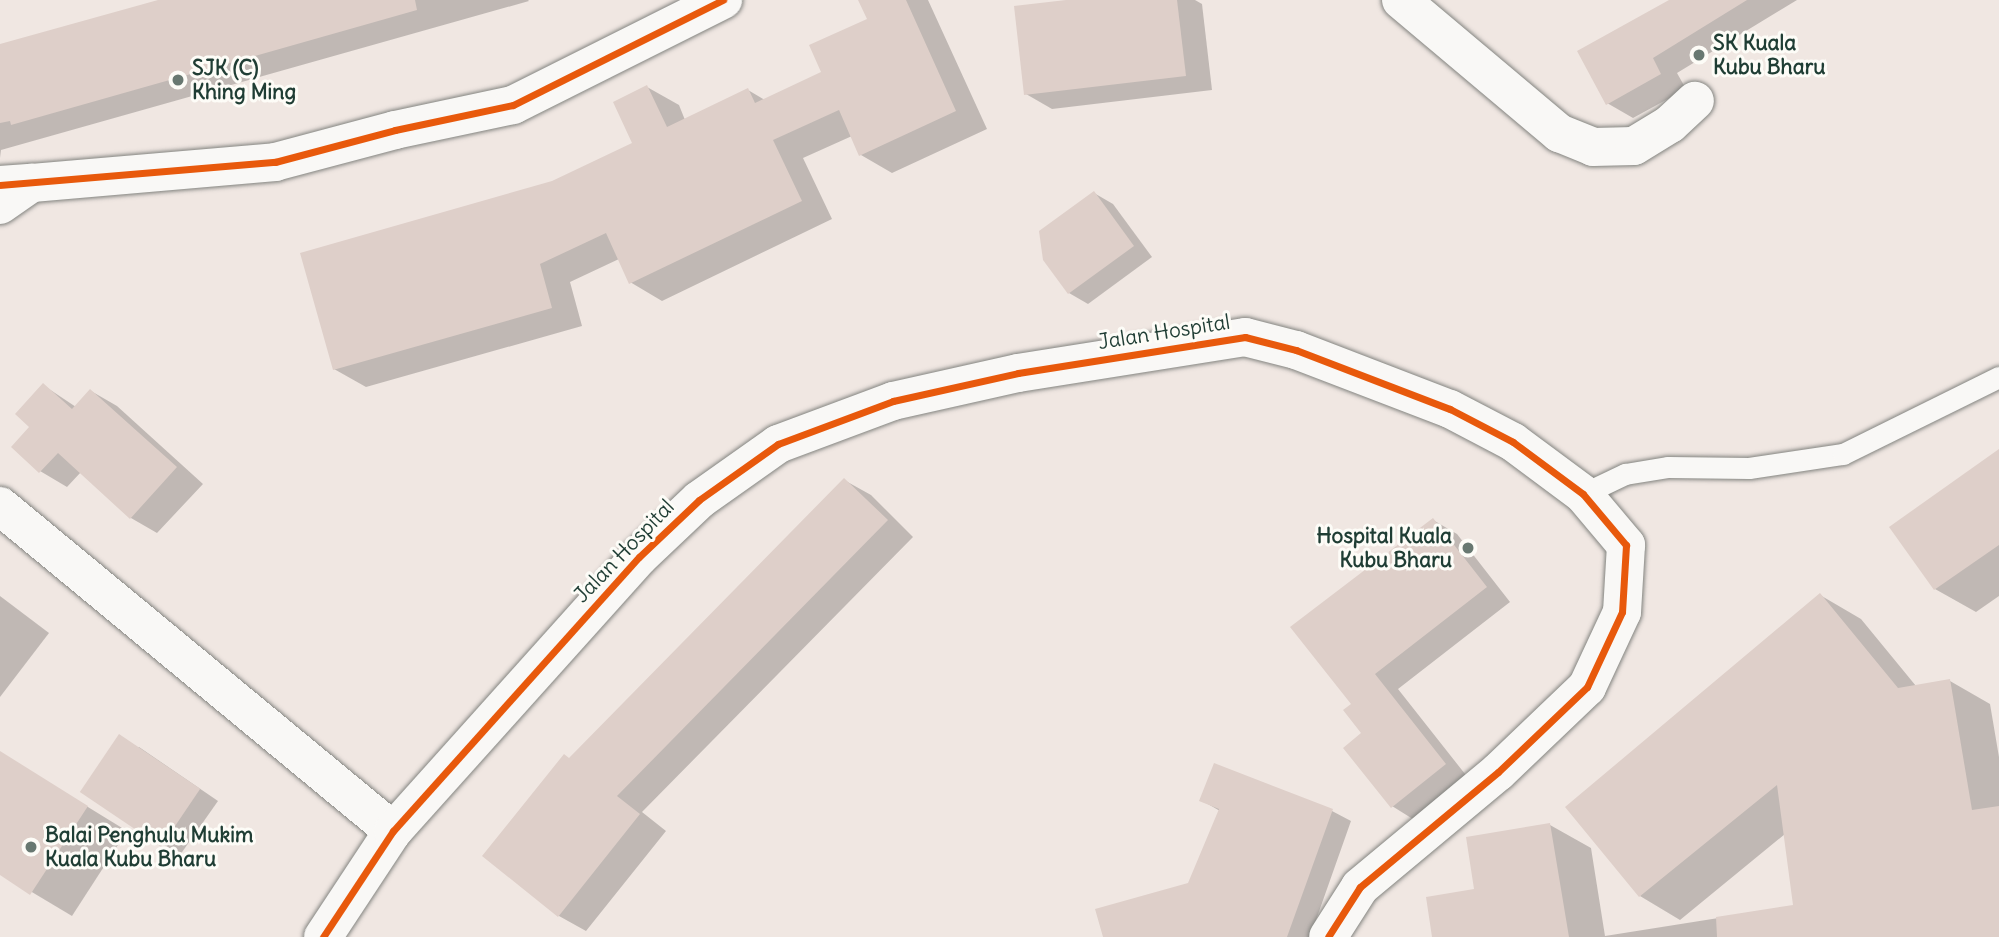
<!DOCTYPE html>
<style>
body{margin:0}
#map{position:relative;width:1999px;height:937px;overflow:hidden;background:#f0e7e2;font-family:Delius,sans-serif}
div>[style]{position:absolute}
.shadow>*{inset:0;background:#0003}
.building>*{inset:0;background:#decfc9;transform-origin:0 0}
.roads{filter:drop-shadow(0 0 2px #838480) drop-shadow(0 0 2px #838480)}
.lane>*{height:21px;margin:-10.5px;padding:0 10.5px;transform-origin:10.5px;border-radius:10.5px;background:#f9f8f6}
.street>*{height:38px;margin:-19px;padding:0 19px;transform-origin:19px;border-radius:19px;background:#f9f8f6}
.secondary>*{height:38px;margin:-19px;padding:0 19px;transform-origin:19px;border-radius:19px;background:#f9f8f6}
.cycleway>*{height:7px;margin:-3.5px;padding:0 3.5px;transform-origin:3.5px;border-radius:3.5px;background:#e8590c}
.dots>*{width:19px;height:19px;translate:-50% -50%;box-sizing:border-box;border:4px solid #fdfcf7;border-radius:50%}
span{translate:-50% -50%;white-space:nowrap;text-align:center;line-height:1.15;-webkit-text-stroke:6px #fdfcf7;paint-order:stroke}
.poi-label{font-size:21px;color:#1f3d34;font-weight:700}
.left{translate:0 -50%;text-align:left}
.right{translate:-100% -50%;text-align:right}
.street-label{font-size:21px;color:#1f3d34}
</style>
<div id="map">
<div class="shadow">
<div style="clip-path:polygon(168px 0,528px 0,529px 1px,1px 150px,0 158px,0 48px)"></div>
<div style="clip-path:polygon(860px 0,928px 0,987px 129px,892px 173px,861px 155px,852px 136px,803px 158px,832px 219px,662px 301px,630px 282px,619px 259px,570px 282px,582px 326px,366px 387px,334px 369px,553px 182px,635px 144px,647px 87px,679px 105px,685px 120px,748px 90px,765px 100px,824px 73px,869px 20px)"></div>
<div style="clip-path:polygon(1080px 0,1195px 0,1202px 4px,1212px 90px,1052px 109px,1026px 94px)"></div>
<div style="clip-path:polygon(1673px 0,1797px 0,1677px 73px,1686px 89px,1633px 118px,1607px 103px)"></div>
<div style="clip-path:polygon(1094px 193px,1113px 204px,1152px 257px,1088px 304px,1069px 293px,1044px 259px)"></div>
<div style="clip-path:polygon(43px 385px,76px 407px,91px 391px,117px 406px,203px 484px,157px 533px,131px 518px,81px 472px,67px 487px,40px 471px,32px 427px)"></div>
<div style="clip-path:polygon(1999px 451px,1999px 596px,1976px 612px,1935px 589px,1892px 527px)"></div>
<div style="clip-path:polygon(844px 480px,871px 495px,913px 537px,642px 812px,666px 831px,586px 931px,559px 916px,484px 856px)"></div>
<div style="clip-path:polygon(1433px 520px,1457px 534px,1510px 602px,1398px 689px,1469px 779px,1416px 821px,1392px 806px,1353px 705px)"></div>
<div style="clip-path:polygon(1820px 595px,1861px 619px,1916px 686px,1950px 681px,1990px 704px,1999px 757px,1999px 937px,1434px 937px,1476px 891px,1550px 825px,1591px 848px,1605px 936px,1795px 906px,1785px 834px,1680px 920px,1640px 896px)"></div>
<div style="clip-path:polygon(0 596px,49px 633px,0 697px)"></div>
<div style="clip-path:polygon(139px 747px,218px 801px,180px 855px,83px 791px)"></div>
<div style="clip-path:polygon(0 753px,127px 831px,72px 916px,0 873px)"></div>
<div style="clip-path:polygon(1201px 800px,1332px 811px,1351px 821px,1310px 937px,1105px 937px,1190px 884px,1220px 811px)"></div>
</div>
<div class="building">
<div style="clip-path:polygon(158px 0,415px 0,417px 10px,11px 125px,10px 121px,0 123px,0 44px)"></div>
<div style="clip-path:polygon(858px 0,906px 0,956px 111px,859px 156px,839px 110px,773px 140px,802px 201px,629px 284px,606px 233px,540px 264px,552px 308px,333px 370px,300px 253px,552px 181px,632px 143px,613px 102px,647px 85px,667px 127px,748px 88px,755px 103px,821px 72px,809px 45px,867px 19px)"></div>
<div style="clip-path:polygon(1066px 0,1177px 0,1186px 76px,1024px 95px,1014px 6px)"></div>
<div style="clip-path:polygon(1669px 0,1747px 0,1653px 58px,1661px 74px,1606px 105px,1577px 51px)"></div>
<div style="clip-path:polygon(1094px 191px,1134px 246px,1068px 294px,1043px 260px,1039px 231px)"></div>
<div style="clip-path:polygon(43px 383px,72px 409px,90px 389px,177px 467px,130px 519px,58px 453px,39px 473px,11px 447px,29px 427px,15px 414px)"></div>
<div style="clip-path:polygon(1999px 449px,1999px 545px,1934px 590px,1889px 527px)"></div>
<div style="clip-path:polygon(844px 478px,888px 520px,617px 796px,640px 814px,558px 917px,482px 856px,564px 754px,569px 758px)"></div>
<div style="clip-path:polygon(1433px 518px,1487px 587px,1375px 674px,1446px 764px,1391px 808px,1343px 748px,1361px 733px,1343px 710px,1351px 704px,1290px 627px)"></div>
<div style="clip-path:polygon(1820px 593px,1898px 688px,1950px 679px,1972px 810px,1999px 806px,1999px 937px,1717px 937px,1716px 917px,1793px 905px,1777px 785px,1639px 897px,1565px 807px)"></div>
<div style="left:119px;top:734px;width:98px;height:70px;rotate:34deg"></div>
<div style="clip-path:polygon(0 751px,88px 806px,30px 895px,0 875px)"></div>
<div style="clip-path:polygon(1214px 763px,1333px 809px,1287px 937px,1103px 937px,1095px 909px,1188px 883px,1219px 809px,1199px 801px)"></div>
<div style="clip-path:polygon(1550px 823px,1569px 937px,1432px 937px,1426px 897px,1474px 889px,1466px 837px)"></div>
</div>
<div class="roads">
<div class="lane">
<div style="left:1583px;top:494px;width:47px;rotate:-25.5deg"></div>
<div style="left:1625px;top:474px;width:44px;rotate:-9.2deg"></div>
<div style="left:1668px;top:467px;width:81px;rotate:0.7deg"></div>
<div style="left:1749px;top:468px;width:95px;rotate:-8.5deg"></div>
<div style="left:1843px;top:454px;width:174px;rotate:-26.3deg"></div>
</div>
<div class="street">
<div style="left:1401px;top:0;width:207px;rotate:40.1deg"></div>
<div style="left:1559px;top:133px;width:37px;rotate:22deg"></div>
<div style="left:1593px;top:147px;width:41px;rotate:-1.4deg"></div>
<div style="left:1634px;top:146px;width:42px;rotate:-31.4deg"></div>
<div style="left:1670px;top:124px;width:34px;rotate:-43deg"></div>
<div style="left:0;top:205px;width:39px;rotate:-35deg"></div>
<div style="left:32px;top:183px;width:244px;rotate:-4.9deg"></div>
<div style="left:275px;top:162px;width:124px;rotate:-14.9deg"></div>
<div style="left:395px;top:130px;width:121px;rotate:-12deg"></div>
<div style="left:513px;top:105px;width:235px;rotate:-26.6deg"></div>
<div style="left:0;top:506px;width:510px;rotate:39.59deg"></div>
<div style="left:323px;top:937px;width:127px;rotate:-56.6deg"></div>
<div style="left:393px;top:831px;width:368px;rotate:-48.1deg"></div>
<div style="left:639px;top:557px;width:83px;rotate:-43.5deg"></div>
<div style="left:699px;top:500px;width:97px;rotate:-35.3deg"></div>
<div style="left:778px;top:444px;width:123px;rotate:-20.5deg"></div>
<div style="left:893px;top:401px;width:128px;rotate:-12.6deg"></div>
<div style="left:1018px;top:373px;width:230px;rotate:-9deg"></div>
<div style="left:1245px;top:337px;width:53px;rotate:14.3deg"></div>
<div style="left:1296px;top:350px;width:165px;rotate:21deg"></div>
<div style="left:1450px;top:409px;width:71px;rotate:27.6deg"></div>
<div style="left:1513px;top:442px;width:87px;rotate:36.6deg"></div>
<div style="left:1583px;top:494px;width:67px;rotate:49.9deg"></div>
<div style="left:1626px;top:545px;width:67px;rotate:93.4deg"></div>
<div style="left:1622px;top:612px;width:83px;rotate:115deg"></div>
<div style="left:1587px;top:687px;width:123px;rotate:136.3deg"></div>
<div style="left:1498px;top:772px;width:180px;rotate:140.2deg"></div>
<div style="left:1360px;top:887px;width:59px;rotate:122.6deg"></div>
</div>
<div class="secondary">
<div style="left:0;top:185px;width:32px;rotate:-4deg"></div>
</div>
</div>
<div class="cycleway">
<div style="left:0;top:185px;width:276px;rotate:-4.8deg"></div>
<div style="left:275px;top:162px;width:124px;rotate:-14.9deg"></div>
<div style="left:395px;top:130px;width:121px;rotate:-12deg"></div>
<div style="left:513px;top:105px;width:235px;rotate:-26.6deg"></div>
<div style="left:323px;top:937px;width:127px;rotate:-56.6deg"></div>
<div style="left:393px;top:831px;width:368px;rotate:-48.1deg"></div>
<div style="left:639px;top:557px;width:83px;rotate:-43.5deg"></div>
<div style="left:699px;top:500px;width:97px;rotate:-35.3deg"></div>
<div style="left:778px;top:444px;width:123px;rotate:-20.5deg"></div>
<div style="left:893px;top:401px;width:128px;rotate:-12.6deg"></div>
<div style="left:1018px;top:373px;width:230px;rotate:-9deg"></div>
<div style="left:1245px;top:337px;width:53px;rotate:14.3deg"></div>
<div style="left:1296px;top:350px;width:165px;rotate:21deg"></div>
<div style="left:1450px;top:409px;width:71px;rotate:27.6deg"></div>
<div style="left:1513px;top:442px;width:87px;rotate:36.6deg"></div>
<div style="left:1583px;top:494px;width:67px;rotate:49.9deg"></div>
<div style="left:1626px;top:545px;width:67px;rotate:93.4deg"></div>
<div style="left:1622px;top:612px;width:83px;rotate:115deg"></div>
<div style="left:1587px;top:687px;width:123px;rotate:136.3deg"></div>
<div style="left:1498px;top:772px;width:180px;rotate:140.2deg"></div>
<div style="left:1360px;top:887px;width:59px;rotate:122.6deg"></div>
</div>
<div class="dots">
<div style="left:1699px;top:55px;background:#687871"></div>
<div style="left:178px;top:80px;background:#687871"></div>
<div style="left:1468px;top:548px;background:#687871"></div>
<div style="left:31px;top:847px;background:#687871"></div>
</div>
<div class="poi-label">
<span class="left" style="left:1713px;top:55px">SK Kuala<br>Kubu Bharu</span>
<span class="left" style="left:192px;top:80px">SJK (C)<br>Khing Ming</span>
<span class="right" style="left:1452px;top:548px">Hospital Kuala<br>Kubu Bharu</span>
<span class="left" style="left:45px;top:847px">Balai Penghulu Mukim<br>Kuala Kubu Bharu</span>
</div>
<div class="street-label">
<span style="left:1164px;top:332px;rotate:-9deg">Jalan Hospital</span>
<span style="left:624px;top:551px;rotate:-46deg">Jalan Hospital</span>
</div>
</div>
